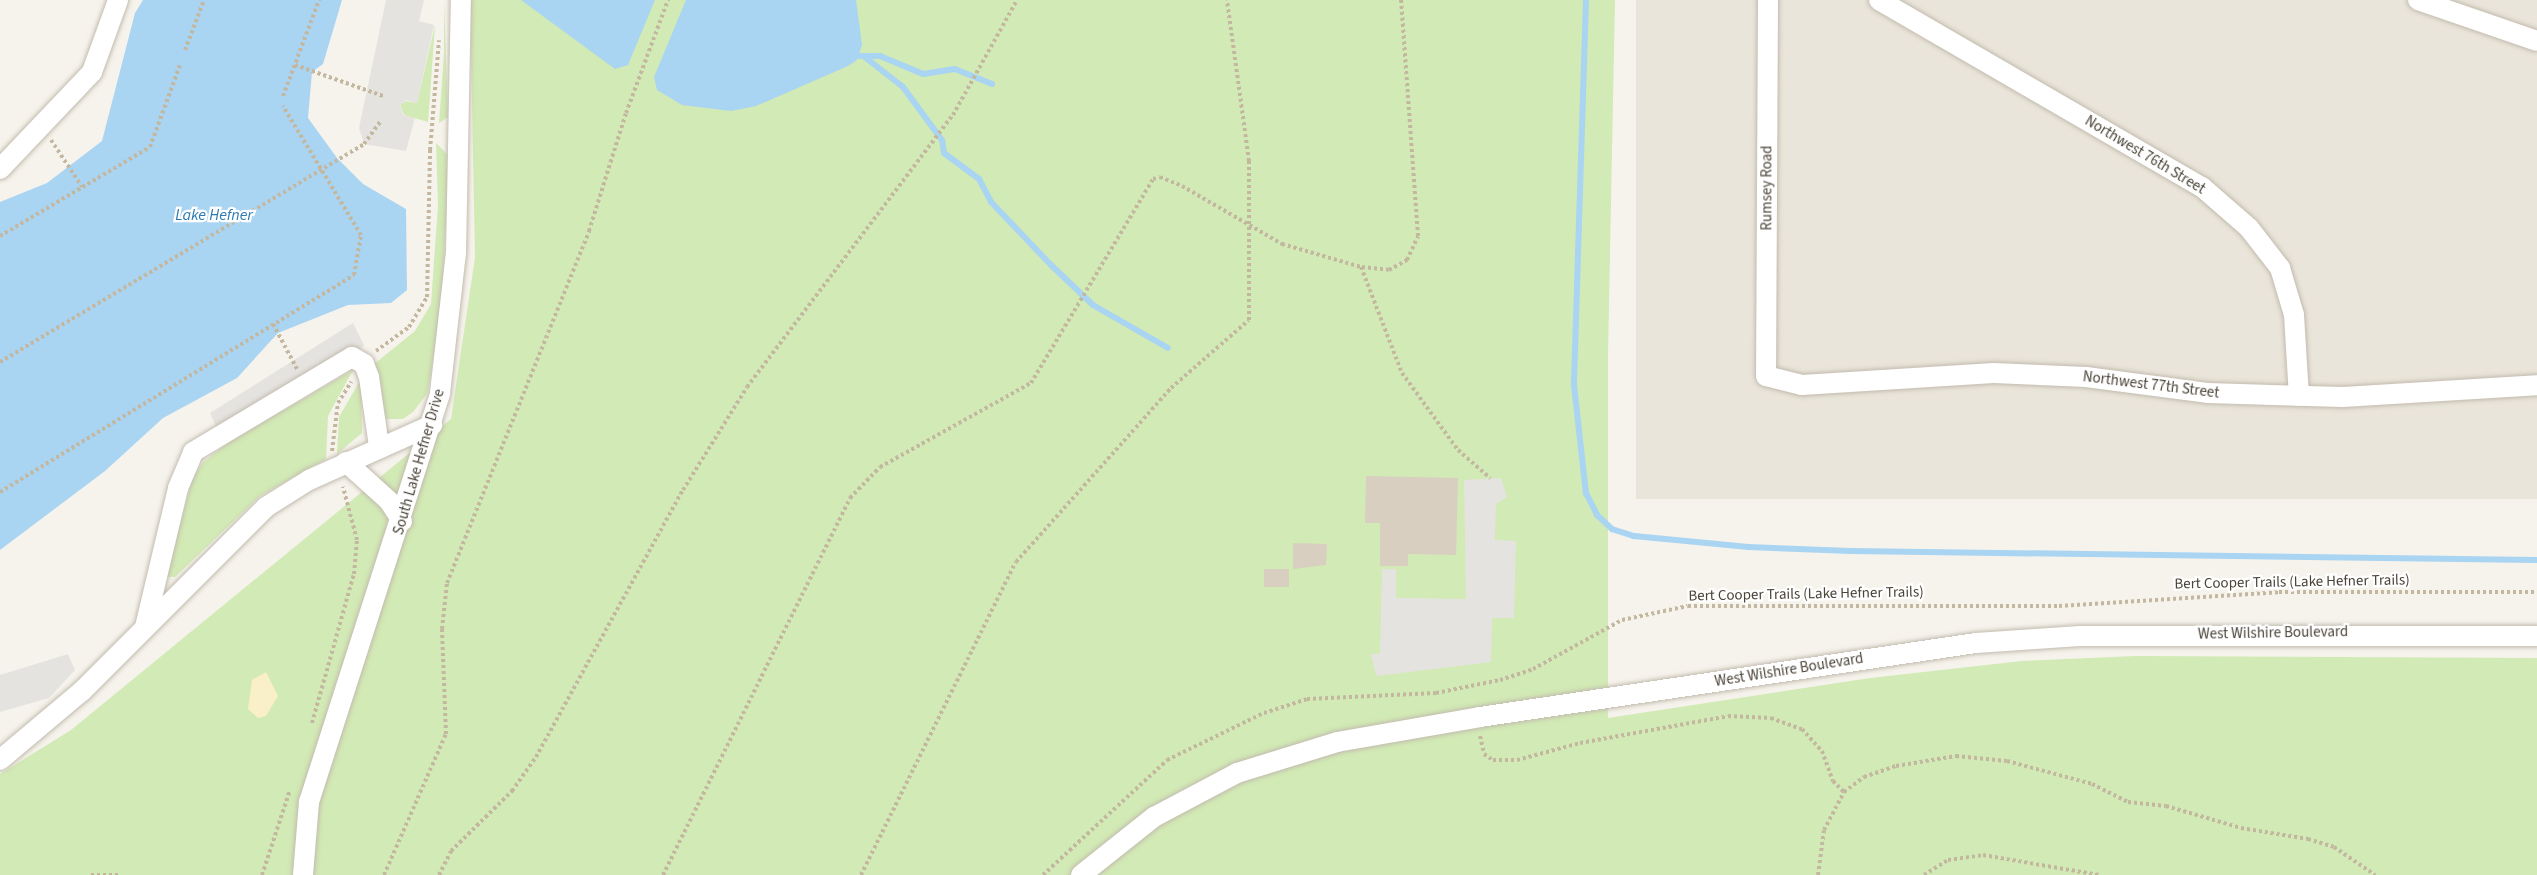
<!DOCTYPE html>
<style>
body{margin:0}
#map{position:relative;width:2537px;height:875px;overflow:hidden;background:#f6f3ec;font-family:"Source Sans 3",sans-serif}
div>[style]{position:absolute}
.residential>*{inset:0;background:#eae5da;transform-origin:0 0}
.green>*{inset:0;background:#d2eab5}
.sand>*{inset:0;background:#f9efc9}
.parking>*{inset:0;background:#e5e3e0}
.water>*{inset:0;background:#a9d4f2}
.stream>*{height:6px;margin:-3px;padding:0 3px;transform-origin:3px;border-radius:3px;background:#a9d4f2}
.building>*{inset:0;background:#d8cfc1;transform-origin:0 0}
.path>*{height:4px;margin-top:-2px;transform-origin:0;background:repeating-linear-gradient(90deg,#c4b79f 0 3px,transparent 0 6px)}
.roads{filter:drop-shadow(0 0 2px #c2bbae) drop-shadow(0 0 2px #c2bbae)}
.minor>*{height:20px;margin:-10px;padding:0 10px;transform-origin:10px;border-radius:10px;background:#fff}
span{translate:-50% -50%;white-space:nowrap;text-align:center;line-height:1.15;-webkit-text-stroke:4.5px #fff;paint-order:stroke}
.street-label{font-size:15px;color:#4b4439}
.water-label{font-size:16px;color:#2e7ab2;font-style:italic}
</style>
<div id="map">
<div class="residential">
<div style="left:1636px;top:0;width:901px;height:499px"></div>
</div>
<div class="green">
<div style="clip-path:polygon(470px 0,1615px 0,1608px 355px,1608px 718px,1870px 678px,2022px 661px,2135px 656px,2537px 658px,2537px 875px,0 875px,0 774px,71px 730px,451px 419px,475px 257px)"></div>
<div style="clip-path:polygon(444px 1px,448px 117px,439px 123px,444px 54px)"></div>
<div style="clip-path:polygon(435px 25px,430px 96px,428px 122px,404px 115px,400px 105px,406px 101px,417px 103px)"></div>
<div style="clip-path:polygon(436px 143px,448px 155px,448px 189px,441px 310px,430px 379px,427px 394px,413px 412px,403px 419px,386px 419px,373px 365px,415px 331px,431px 304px,438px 205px)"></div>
<div style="clip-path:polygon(353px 370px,328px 416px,326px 459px,260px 496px,175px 577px,166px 577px,192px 480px,203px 462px,231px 441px)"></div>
<div style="clip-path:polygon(361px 379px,362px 433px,337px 454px,339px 417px)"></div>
</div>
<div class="sand">
<div style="clip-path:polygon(266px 672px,278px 696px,266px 716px,258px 718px,248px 709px,252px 680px)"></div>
</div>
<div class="parking">
<div style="clip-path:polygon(386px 0,424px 0,419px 21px,434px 25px,417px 103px,406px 100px,400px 105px,403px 115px,415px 118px,406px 151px,364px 144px,359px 128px)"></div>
<div style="clip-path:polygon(353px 323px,364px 345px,352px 357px,220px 436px,210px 413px)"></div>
<div style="clip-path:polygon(1501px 478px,1507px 497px,1496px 504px,1495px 540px,1516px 541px,1514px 618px,1492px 618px,1491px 662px,1376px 676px,1371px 654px,1380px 654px,1382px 569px,1396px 569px,1396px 598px,1466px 599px,1464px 480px)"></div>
<div style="clip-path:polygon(68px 654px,75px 670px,49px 698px,0 712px,0 675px)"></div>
</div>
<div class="water">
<div style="clip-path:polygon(143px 0,342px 0,323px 64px,312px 72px,308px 118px,337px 158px,363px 184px,406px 209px,407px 290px,391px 303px,348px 305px,278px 333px,237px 378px,163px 418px,105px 471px,0 550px,0 202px,47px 183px,102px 141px,135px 13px)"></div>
<div style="clip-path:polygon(521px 0,655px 0,628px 65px,615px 69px)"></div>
<div style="clip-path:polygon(686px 0,856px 0,862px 45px,857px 60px,848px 66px,756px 106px,731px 111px,682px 105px,657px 90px,654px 77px)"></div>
</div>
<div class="stream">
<div style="left:1586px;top:0;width:385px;rotate:91.8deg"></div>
<div style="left:1574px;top:385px;width:109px;rotate:83.7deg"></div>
<div style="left:1586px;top:493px;width:25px;rotate:63deg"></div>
<div style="left:1597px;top:515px;width:21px;rotate:43deg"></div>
<div style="left:1612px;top:529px;width:23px;rotate:18deg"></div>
<div style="left:1634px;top:536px;width:115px;rotate:5.5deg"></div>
<div style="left:1748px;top:547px;width:103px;rotate:2.2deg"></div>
<div style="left:1851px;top:551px;width:686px;rotate:0.75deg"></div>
<div style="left:860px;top:56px;width:20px"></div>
<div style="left:880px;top:56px;width:47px;rotate:22.7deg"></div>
<div style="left:923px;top:74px;width:32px;rotate:-9deg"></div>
<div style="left:955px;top:69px;width:40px;rotate:22deg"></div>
<div style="left:866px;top:58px;width:47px;rotate:38.1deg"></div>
<div style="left:903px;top:87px;width:66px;rotate:53.7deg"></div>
<div style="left:942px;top:140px;width:13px;rotate:81deg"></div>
<div style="left:944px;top:153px;width:44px;rotate:36.6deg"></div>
<div style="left:979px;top:179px;width:26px;rotate:62deg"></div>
<div style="left:991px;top:202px;width:87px;rotate:46.4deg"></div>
<div style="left:1051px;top:265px;width:58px;rotate:43.6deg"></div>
<div style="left:1093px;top:305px;width:86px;rotate:29.8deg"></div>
</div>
<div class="building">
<div style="clip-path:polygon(1366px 476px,1458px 478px,1456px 555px,1408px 554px,1408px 566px,1380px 566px,1380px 523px,1365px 523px)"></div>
<div style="clip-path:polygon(1293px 543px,1327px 544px,1326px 565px,1293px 569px)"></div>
<div style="left:1264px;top:569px;width:25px;height:18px"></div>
</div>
<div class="path">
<div style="left:185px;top:50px;width:53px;rotate:-69.2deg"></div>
<div style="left:295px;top:65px;width:96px;rotate:19.4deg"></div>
<div style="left:283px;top:96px;width:103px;rotate:-69.4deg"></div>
<div style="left:51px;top:140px;width:56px;rotate:56.6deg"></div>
<div style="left:0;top:236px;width:174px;rotate:-30.7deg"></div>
<div style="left:150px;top:147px;width:87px;rotate:-69.9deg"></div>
<div style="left:1362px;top:267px;width:27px;rotate:6deg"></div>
<div style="left:1389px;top:270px;width:21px;rotate:-29deg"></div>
<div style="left:1407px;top:260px;width:26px;rotate:-65deg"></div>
<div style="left:1418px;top:236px;width:237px;rotate:-94.1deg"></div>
<div style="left:273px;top:324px;width:51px;rotate:61.9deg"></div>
<div style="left:376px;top:351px;width:41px;rotate:-36deg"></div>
<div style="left:409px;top:327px;width:35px;rotate:-59deg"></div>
<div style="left:427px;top:297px;width:147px;rotate:-88.8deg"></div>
<div style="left:430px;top:150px;width:110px;rotate:-85.3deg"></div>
<div style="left:0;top:362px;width:424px;rotate:-30.9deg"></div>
<div style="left:364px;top:144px;width:29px;rotate:-54deg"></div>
<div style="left:332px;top:451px;width:48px;rotate:-82.9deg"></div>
<div style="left:338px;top:403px;width:25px;rotate:-58deg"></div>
<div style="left:0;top:492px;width:415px;rotate:-31.5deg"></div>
<div style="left:354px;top:275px;width:41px;rotate:-80.1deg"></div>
<div style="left:361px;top:235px;width:151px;rotate:-121.2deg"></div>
<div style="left:312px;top:723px;width:155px;rotate:-74.3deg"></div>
<div style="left:354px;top:574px;width:34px;rotate:-85deg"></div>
<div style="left:357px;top:540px;width:55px;rotate:-104.8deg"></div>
<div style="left:1480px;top:736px;width:18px;rotate:77deg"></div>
<div style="left:1484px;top:754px;width:11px;rotate:34deg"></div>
<div style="left:1493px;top:760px;width:24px"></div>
<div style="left:1517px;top:760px;width:65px;rotate:-15.1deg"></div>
<div style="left:1580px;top:743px;width:150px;rotate:-10.3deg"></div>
<div style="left:1728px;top:716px;width:43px;rotate:2.7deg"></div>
<div style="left:1771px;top:718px;width:33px;rotate:20deg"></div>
<div style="left:1802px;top:729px;width:30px;rotate:48deg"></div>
<div style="left:1822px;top:751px;width:32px;rotate:70deg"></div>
<div style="left:1833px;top:781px;width:16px;rotate:45deg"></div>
<div style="left:91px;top:875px;width:28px"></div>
<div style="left:262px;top:875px;width:89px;rotate:-71.8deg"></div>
<div style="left:384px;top:875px;width:154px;rotate:-66.3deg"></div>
<div style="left:446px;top:734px;width:105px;rotate:-92.2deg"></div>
<div style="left:442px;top:629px;width:46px;rotate:-83.8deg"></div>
<div style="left:447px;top:583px;width:380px;rotate:-68deg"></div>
<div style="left:589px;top:231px;width:124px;rotate:-72.6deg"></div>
<div style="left:626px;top:113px;width:121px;rotate:-69.6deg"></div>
<div style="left:439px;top:875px;width:27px;rotate:-63deg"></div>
<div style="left:451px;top:851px;width:86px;rotate:-44.5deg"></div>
<div style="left:512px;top:791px;width:42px;rotate:-54.8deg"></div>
<div style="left:536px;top:757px;width:305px;rotate:-61.2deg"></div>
<div style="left:683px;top:490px;width:121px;rotate:-58.1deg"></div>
<div style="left:747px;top:387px;width:341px;rotate:-52.9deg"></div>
<div style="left:953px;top:115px;width:132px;rotate:-60.9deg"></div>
<div style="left:663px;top:875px;width:421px;rotate:-63.6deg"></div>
<div style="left:850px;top:498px;width:43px;rotate:-45.9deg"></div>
<div style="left:880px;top:467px;width:173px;rotate:-29.1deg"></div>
<div style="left:1031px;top:383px;width:238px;rotate:-59.1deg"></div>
<div style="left:1153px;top:179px;width:7px;rotate:-16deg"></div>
<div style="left:1160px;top:177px;width:24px;rotate:22deg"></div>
<div style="left:1182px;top:186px;width:116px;rotate:30.1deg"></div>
<div style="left:1282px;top:244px;width:82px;rotate:16.2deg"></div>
<div style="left:1361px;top:267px;width:114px;rotate:68.9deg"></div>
<div style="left:1402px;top:373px;width:95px;rotate:54deg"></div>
<div style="left:1458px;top:450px;width:43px;rotate:41.2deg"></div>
<div style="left:861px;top:875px;width:349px;rotate:-63.7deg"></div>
<div style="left:1016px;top:562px;width:233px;rotate:-48.3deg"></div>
<div style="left:1171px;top:388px;width:103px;rotate:-41.1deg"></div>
<div style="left:1249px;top:320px;width:159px;rotate:-90deg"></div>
<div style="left:1249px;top:161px;width:162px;rotate:-97.8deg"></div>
<div style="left:1043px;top:875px;width:169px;rotate:-42.8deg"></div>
<div style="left:1167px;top:760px;width:108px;rotate:-25.9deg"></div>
<div style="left:1264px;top:713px;width:45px;rotate:-18deg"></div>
<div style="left:1307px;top:699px;width:129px;rotate:-2.7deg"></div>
<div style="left:1436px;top:693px;width:65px;rotate:-11.5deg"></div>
<div style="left:1500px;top:680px;width:35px;rotate:-18deg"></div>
<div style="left:1533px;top:669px;width:102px;rotate:-28.8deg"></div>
<div style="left:1622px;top:620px;width:67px;rotate:-12deg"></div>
<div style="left:1688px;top:606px;width:371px"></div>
<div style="left:2059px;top:606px;width:220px;rotate:-3.6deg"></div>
<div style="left:2279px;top:592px;width:258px"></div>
<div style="left:1818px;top:875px;width:45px;rotate:-82.4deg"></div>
<div style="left:1824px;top:830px;width:43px;rotate:-62.2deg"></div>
<div style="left:1844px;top:792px;width:25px;rotate:-37deg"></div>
<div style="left:1864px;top:777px;width:34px;rotate:-19deg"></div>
<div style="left:1896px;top:766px;width:61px;rotate:-9.5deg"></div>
<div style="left:1956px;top:756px;width:51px;rotate:5.6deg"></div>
<div style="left:2007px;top:761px;width:88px;rotate:15.1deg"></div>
<div style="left:2092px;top:784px;width:40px;rotate:26.6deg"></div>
<div style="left:2128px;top:802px;width:38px;rotate:6deg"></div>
<div style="left:2166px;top:806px;width:78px;rotate:16.3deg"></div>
<div style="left:2241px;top:828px;width:68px;rotate:9.3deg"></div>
<div style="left:2308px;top:839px;width:27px;rotate:17deg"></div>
<div style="left:2334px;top:847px;width:50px;rotate:34.3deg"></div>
<div style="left:1924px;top:875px;width:28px;rotate:-32deg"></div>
<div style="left:1948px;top:860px;width:35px;rotate:-8deg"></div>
<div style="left:1983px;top:855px;width:118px;rotate:9.8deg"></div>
</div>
<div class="roads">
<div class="minor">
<div style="left:1768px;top:0;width:376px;rotate:90.3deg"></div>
<div style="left:1766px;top:376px;width:37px;rotate:14deg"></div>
<div style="left:1802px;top:385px;width:192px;rotate:-3.6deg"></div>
<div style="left:1994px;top:373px;width:92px;rotate:2.5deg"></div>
<div style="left:2086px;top:377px;width:122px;rotate:7.5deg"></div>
<div style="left:2207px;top:393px;width:136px;rotate:1.7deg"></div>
<div style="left:2343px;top:397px;width:194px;rotate:-3.5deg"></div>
<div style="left:1879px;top:0;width:373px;rotate:30.1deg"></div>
<div style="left:2202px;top:187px;width:62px;rotate:41.1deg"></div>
<div style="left:2249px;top:228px;width:51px;rotate:52.2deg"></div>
<div style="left:2280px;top:268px;width:49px;rotate:73.4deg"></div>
<div style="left:2294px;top:315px;width:81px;rotate:86.5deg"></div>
<div style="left:2418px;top:0;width:126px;rotate:19deg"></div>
<div style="left:0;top:169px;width:134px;rotate:-46.5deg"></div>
<div style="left:92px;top:72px;width:77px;rotate:-70.1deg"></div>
<div style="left:346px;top:462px;width:58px;rotate:42.2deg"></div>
<div style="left:389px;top:501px;width:24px;rotate:57deg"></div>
<div style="left:145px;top:627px;width:143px;rotate:-76.6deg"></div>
<div style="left:178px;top:488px;width:39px;rotate:-67deg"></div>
<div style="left:193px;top:452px;width:185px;rotate:-30.9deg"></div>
<div style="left:352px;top:357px;width:14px;rotate:30deg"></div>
<div style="left:364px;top:364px;width:14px;rotate:69deg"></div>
<div style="left:369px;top:377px;width:70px;rotate:81.8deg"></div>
<div style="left:0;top:760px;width:107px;rotate:-40.1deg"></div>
<div style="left:82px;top:691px;width:260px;rotate:-45deg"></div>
<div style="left:266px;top:507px;width:51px;rotate:-32.1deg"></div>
<div style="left:309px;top:480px;width:135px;rotate:-24.1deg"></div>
<div style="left:303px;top:875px;width:73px;rotate:-85.3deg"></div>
<div style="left:309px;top:802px;width:429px;rotate:-72.2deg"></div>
<div style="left:440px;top:393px;width:141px;rotate:-83.5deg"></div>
<div style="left:456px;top:253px;width:253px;rotate:-88.9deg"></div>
<div style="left:1081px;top:875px;width:93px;rotate:-38.5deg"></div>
<div style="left:1154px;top:817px;width:94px;rotate:-27.9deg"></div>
<div style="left:1237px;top:773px;width:105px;rotate:-17.2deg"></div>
<div style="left:1337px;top:742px;width:145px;rotate:-9.9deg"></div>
<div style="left:1480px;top:717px;width:501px;rotate:-8.49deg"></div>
<div style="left:1976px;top:643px;width:104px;rotate:-3.9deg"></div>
<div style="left:2080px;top:636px;width:457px"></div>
</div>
</div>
<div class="street-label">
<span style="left:2145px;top:155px;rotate:31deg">Northwest 76th Street</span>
<span style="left:1767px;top:188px;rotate:-90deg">Rumsey Road</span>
<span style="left:2151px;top:385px;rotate:7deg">Northwest 77th Street</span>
<span style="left:419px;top:462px;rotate:-74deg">South Lake Hefner Drive</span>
<span style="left:2292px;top:582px;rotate:-1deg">Bert Cooper Trails (Lake Hefner Trails)</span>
<span style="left:1806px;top:594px;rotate:-1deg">Bert Cooper Trails (Lake Hefner Trails)</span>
<span style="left:2273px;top:633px;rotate:-1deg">West Wilshire Boulevard</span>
<span style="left:1789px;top:670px;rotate:-9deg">West Wilshire Boulevard</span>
</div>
<div class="water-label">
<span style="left:214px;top:215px">Lake Hefner</span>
</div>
</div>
